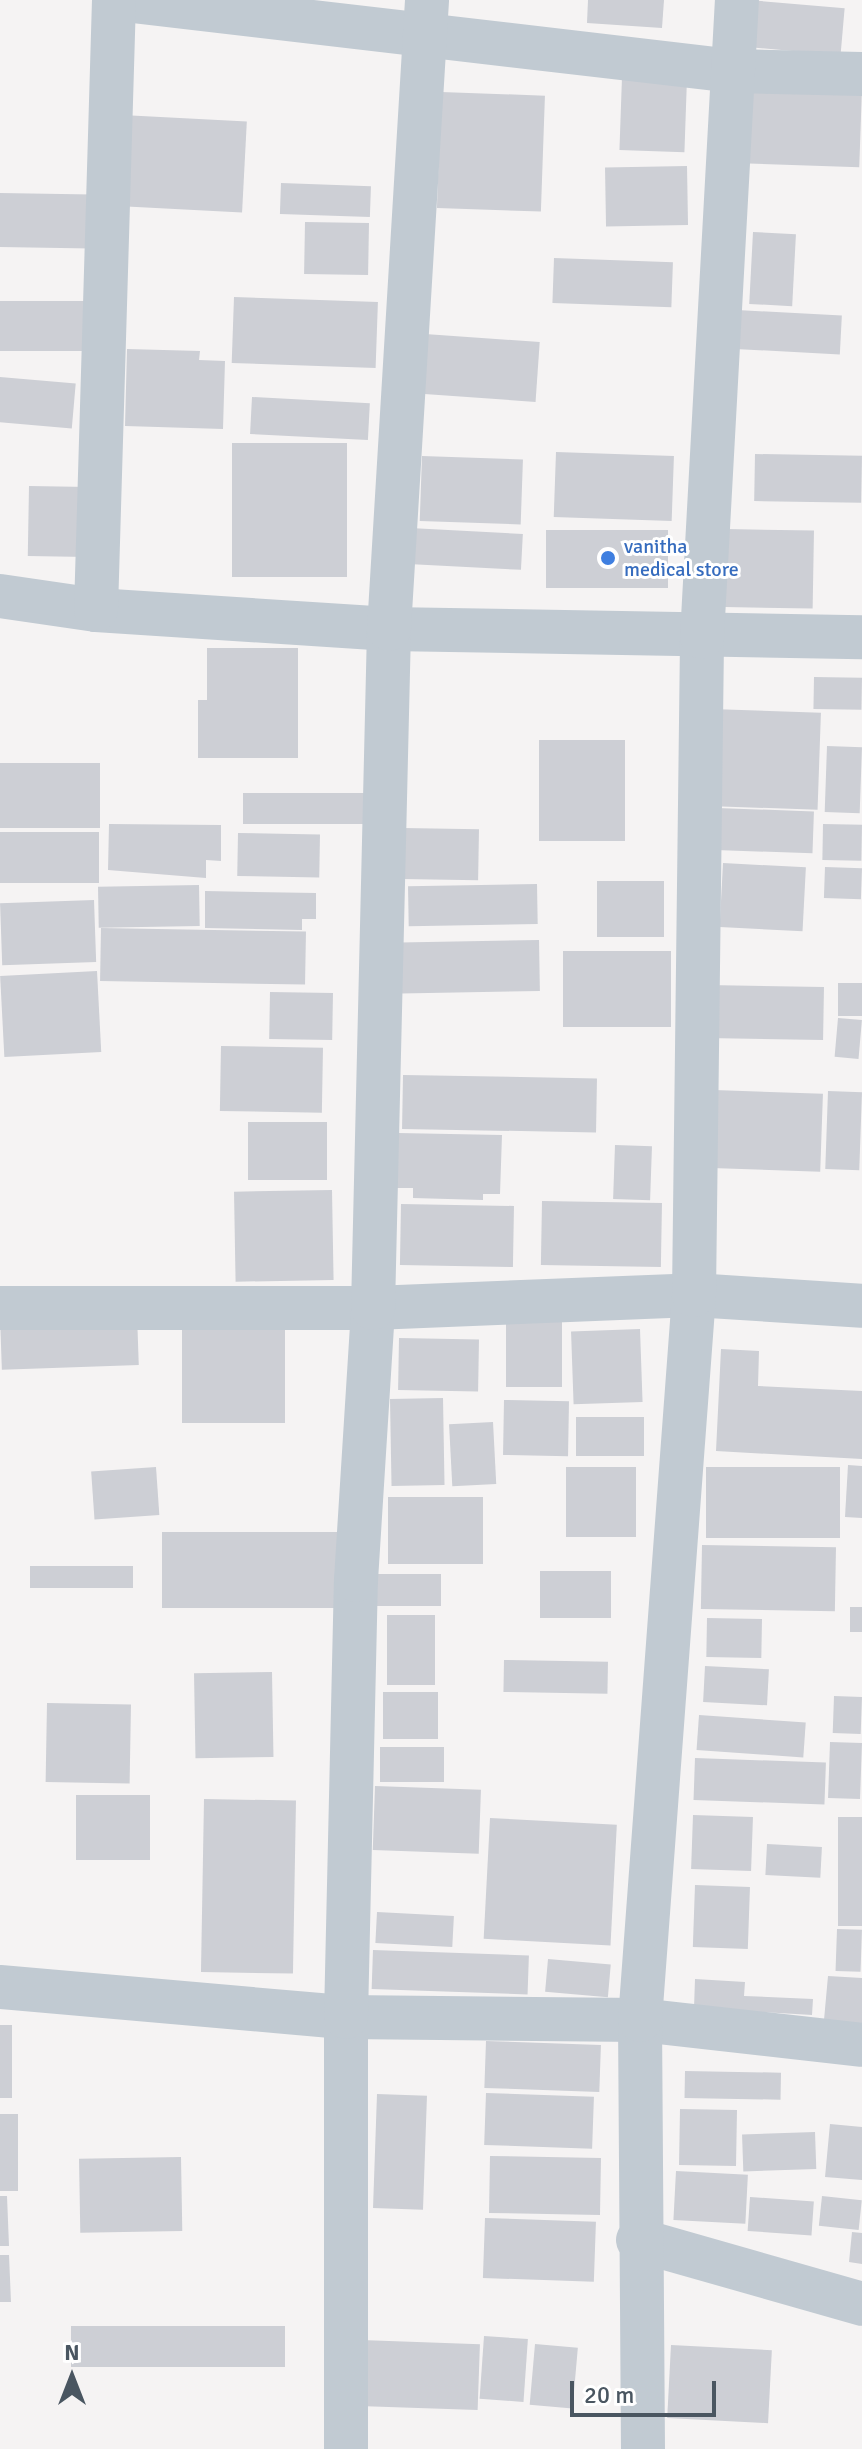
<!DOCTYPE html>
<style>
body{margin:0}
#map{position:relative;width:862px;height:2449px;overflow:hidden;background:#f5f3f3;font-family:Signika,sans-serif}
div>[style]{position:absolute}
.building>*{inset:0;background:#cdcfd5;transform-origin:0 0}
.minor>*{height:44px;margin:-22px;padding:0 22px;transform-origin:22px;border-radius:22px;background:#c1cad2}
.dots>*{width:22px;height:22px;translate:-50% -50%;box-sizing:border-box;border:4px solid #fff;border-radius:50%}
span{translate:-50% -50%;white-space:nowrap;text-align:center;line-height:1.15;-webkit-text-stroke:6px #fff;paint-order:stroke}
.shop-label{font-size:20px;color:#366cbe}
.left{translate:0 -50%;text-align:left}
.north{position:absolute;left:32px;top:2337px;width:80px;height:80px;-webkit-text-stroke:6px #fff;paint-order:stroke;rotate:0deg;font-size:22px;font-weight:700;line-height:32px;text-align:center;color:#4a5661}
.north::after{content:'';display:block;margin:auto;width:28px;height:36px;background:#4a5661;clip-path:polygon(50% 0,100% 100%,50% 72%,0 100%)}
.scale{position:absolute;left:570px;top:2381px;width:146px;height:36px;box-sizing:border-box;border:4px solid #4a5661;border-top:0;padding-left:10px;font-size:24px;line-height:28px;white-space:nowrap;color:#4a5661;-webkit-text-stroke:6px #fff;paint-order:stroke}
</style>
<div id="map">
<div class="building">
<div style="clip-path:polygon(588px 0,664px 0,662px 28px,587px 23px)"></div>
<div style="left:749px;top:0;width:96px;height:47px;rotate:5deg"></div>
<div style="left:622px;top:77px;width:65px;height:73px;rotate:2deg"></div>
<div style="left:737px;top:86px;width:125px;height:77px;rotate:2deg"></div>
<div style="left:441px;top:92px;width:104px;height:116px;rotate:2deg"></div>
<div style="left:122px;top:115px;width:125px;height:91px;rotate:3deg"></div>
<div style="left:687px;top:166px;width:59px;height:82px;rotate:89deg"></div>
<div style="left:281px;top:183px;width:90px;height:31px;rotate:2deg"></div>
<div style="left:0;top:193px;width:92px;height:54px;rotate:1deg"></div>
<div style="left:305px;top:222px;width:64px;height:52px;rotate:1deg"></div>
<div style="left:753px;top:232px;width:43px;height:72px;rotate:3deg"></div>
<div style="left:554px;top:258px;width:119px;height:45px;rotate:2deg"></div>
<div style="left:234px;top:297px;width:144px;height:66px;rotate:2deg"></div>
<div style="left:0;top:301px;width:88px;height:50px"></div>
<div style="left:737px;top:310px;width:105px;height:39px;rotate:3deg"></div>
<div style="left:425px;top:334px;width:115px;height:60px;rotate:4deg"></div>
<div style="clip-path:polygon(127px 349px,200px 351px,199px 360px,225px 361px,223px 429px,125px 426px)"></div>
<div style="left:0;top:377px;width:76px;height:45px;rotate:5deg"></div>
<div style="left:252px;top:397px;width:118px;height:37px;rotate:3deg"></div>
<div style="left:232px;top:443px;width:115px;height:134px"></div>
<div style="left:556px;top:452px;width:118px;height:65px;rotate:2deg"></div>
<div style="left:755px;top:454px;width:107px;height:47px;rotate:1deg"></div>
<div style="left:422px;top:456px;width:101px;height:65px;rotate:2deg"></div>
<div style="left:29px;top:486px;width:60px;height:70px;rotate:1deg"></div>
<div style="left:410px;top:528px;width:113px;height:36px;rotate:3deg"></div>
<div style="left:726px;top:529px;width:88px;height:78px;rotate:1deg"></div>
<div style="left:546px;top:530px;width:122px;height:58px"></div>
<div style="clip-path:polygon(207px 648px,298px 648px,298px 758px,198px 758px,198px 700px,207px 700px)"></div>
<div style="left:814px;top:677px;width:48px;height:32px;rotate:1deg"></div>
<div style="left:711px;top:709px;width:110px;height:97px;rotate:2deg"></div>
<div style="left:539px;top:740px;width:86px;height:101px"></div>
<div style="left:827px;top:746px;width:35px;height:66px;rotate:2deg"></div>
<div style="left:0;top:763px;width:100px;height:65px"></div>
<div style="left:243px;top:793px;width:121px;height:31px"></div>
<div style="left:717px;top:808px;width:97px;height:42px;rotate:2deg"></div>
<div style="clip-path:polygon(109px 824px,221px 825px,221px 861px,206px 860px,206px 878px,108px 870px)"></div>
<div style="left:823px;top:824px;width:39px;height:36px;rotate:1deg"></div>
<div style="left:403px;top:828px;width:76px;height:51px;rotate:1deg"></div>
<div style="left:0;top:832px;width:99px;height:51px"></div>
<div style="left:238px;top:833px;width:82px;height:43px;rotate:1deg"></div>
<div style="left:723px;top:863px;width:83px;height:64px;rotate:3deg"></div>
<div style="left:825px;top:867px;width:37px;height:31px;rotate:2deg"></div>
<div style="left:597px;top:881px;width:67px;height:56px"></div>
<div style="left:537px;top:884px;width:40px;height:129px;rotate:89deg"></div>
<div style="left:199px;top:885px;width:41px;height:101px;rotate:89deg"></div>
<div style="clip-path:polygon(205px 891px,316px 893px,316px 919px,302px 919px,302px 930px,205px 928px)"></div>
<div style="left:94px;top:900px;width:62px;height:94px;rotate:88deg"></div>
<div style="left:101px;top:928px;width:205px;height:53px;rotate:1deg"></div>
<div style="left:539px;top:940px;width:51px;height:139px;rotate:89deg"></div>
<div style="left:563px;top:951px;width:108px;height:76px"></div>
<div style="left:97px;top:971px;width:81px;height:97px;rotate:87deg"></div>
<div style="left:838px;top:983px;width:24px;height:33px"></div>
<div style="left:707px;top:985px;width:117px;height:53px;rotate:1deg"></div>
<div style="left:270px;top:992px;width:63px;height:47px;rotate:1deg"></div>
<div style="left:838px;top:1018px;width:24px;height:39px;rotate:5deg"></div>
<div style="left:221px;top:1046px;width:102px;height:65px;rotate:1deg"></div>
<div style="left:403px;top:1075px;width:194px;height:54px;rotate:1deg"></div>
<div style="left:714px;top:1090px;width:109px;height:78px;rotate:2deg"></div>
<div style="left:828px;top:1091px;width:34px;height:78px;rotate:2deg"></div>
<div style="left:248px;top:1122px;width:79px;height:58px"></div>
<div style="clip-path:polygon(398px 1133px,502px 1135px,500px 1194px,483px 1194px,483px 1200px,413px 1198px,413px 1188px,396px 1188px)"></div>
<div style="left:615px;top:1145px;width:37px;height:54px;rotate:2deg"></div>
<div style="left:332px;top:1190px;width:90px;height:98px;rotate:89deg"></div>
<div style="left:542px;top:1201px;width:120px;height:64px;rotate:1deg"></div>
<div style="left:401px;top:1204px;width:113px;height:61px;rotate:1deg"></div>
<div style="left:506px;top:1310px;width:56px;height:77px"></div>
<div style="left:137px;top:1314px;width:51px;height:137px;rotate:88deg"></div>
<div style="left:285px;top:1320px;width:103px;height:103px;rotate:90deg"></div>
<div style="left:640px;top:1329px;width:73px;height:69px;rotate:88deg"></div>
<div style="left:399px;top:1338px;width:80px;height:52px;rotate:1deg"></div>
<div style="clip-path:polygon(721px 1349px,759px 1351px,758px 1386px,862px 1391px,862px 1459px,716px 1451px)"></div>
<div style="left:443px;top:1398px;width:87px;height:53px;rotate:89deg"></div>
<div style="left:504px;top:1400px;width:65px;height:55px;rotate:1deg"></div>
<div style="left:576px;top:1417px;width:68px;height:39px"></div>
<div style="left:493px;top:1422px;width:62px;height:44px;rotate:87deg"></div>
<div style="clip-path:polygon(848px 1465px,862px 1466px,862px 1518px,845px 1517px)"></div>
<div style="left:156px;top:1467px;width:48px;height:65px;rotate:86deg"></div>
<div style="left:566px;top:1467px;width:70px;height:70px"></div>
<div style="left:706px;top:1467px;width:134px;height:71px"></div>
<div style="left:388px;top:1497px;width:95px;height:67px"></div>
<div style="left:162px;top:1532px;width:181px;height:76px"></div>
<div style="left:702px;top:1545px;width:134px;height:64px;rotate:1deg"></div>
<div style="left:133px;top:1566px;width:22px;height:103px;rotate:90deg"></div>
<div style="left:540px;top:1571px;width:71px;height:47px"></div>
<div style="left:441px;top:1574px;width:32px;height:65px;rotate:90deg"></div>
<div style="left:850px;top:1607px;width:12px;height:25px"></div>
<div style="left:387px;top:1615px;width:48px;height:70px"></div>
<div style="left:707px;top:1618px;width:55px;height:39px;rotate:1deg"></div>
<div style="left:504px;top:1660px;width:104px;height:32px;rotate:1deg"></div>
<div style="left:705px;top:1666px;width:64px;height:36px;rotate:3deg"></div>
<div style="left:272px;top:1672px;width:85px;height:78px;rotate:89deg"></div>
<div style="left:438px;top:1692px;width:47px;height:55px;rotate:90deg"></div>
<div style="left:834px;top:1696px;width:28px;height:37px;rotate:2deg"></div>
<div style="left:47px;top:1703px;width:84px;height:79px;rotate:1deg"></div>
<div style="left:699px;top:1715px;width:107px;height:35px;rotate:4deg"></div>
<div style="left:830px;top:1742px;width:32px;height:56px;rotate:2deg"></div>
<div style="left:380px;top:1747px;width:64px;height:35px"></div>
<div style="left:695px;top:1758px;width:131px;height:42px;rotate:2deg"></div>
<div style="left:375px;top:1786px;width:106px;height:64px;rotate:2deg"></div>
<div style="left:76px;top:1795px;width:74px;height:65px"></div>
<div style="left:204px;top:1799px;width:92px;height:173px;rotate:1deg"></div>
<div style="left:693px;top:1815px;width:60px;height:54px;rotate:2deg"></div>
<div style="left:838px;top:1817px;width:24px;height:109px"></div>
<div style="left:490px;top:1818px;width:127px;height:121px;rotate:3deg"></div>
<div style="left:767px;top:1844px;width:55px;height:31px;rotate:3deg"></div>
<div style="left:695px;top:1885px;width:55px;height:62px;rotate:2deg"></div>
<div style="left:377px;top:1912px;width:77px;height:31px;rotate:3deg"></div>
<div style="left:837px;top:1929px;width:25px;height:42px;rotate:2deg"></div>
<div style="left:373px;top:1950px;width:156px;height:39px;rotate:2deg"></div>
<div style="left:548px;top:1959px;width:63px;height:33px;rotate:5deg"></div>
<div style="clip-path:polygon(828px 1976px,862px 1978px,862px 2024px,824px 2020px)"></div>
<div style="clip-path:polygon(695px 1979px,745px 1982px,744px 1996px,813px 1999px,812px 2015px,694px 2008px)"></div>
<div style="left:0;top:2025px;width:12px;height:73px"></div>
<div style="left:486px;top:2041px;width:115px;height:47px;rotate:2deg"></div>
<div style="left:685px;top:2071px;width:96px;height:27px;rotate:1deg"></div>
<div style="left:486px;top:2093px;width:108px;height:52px;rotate:2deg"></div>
<div style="left:377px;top:2094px;width:50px;height:114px;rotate:2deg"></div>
<div style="left:680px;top:2109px;width:57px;height:56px;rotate:1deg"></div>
<div style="left:0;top:2114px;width:18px;height:77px"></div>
<div style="clip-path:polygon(830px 2124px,862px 2127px,862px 2180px,825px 2177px)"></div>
<div style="left:815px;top:2132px;width:37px;height:73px;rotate:88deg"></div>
<div style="left:490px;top:2156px;width:111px;height:57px;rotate:1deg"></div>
<div style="left:181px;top:2157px;width:74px;height:102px;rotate:89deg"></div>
<div style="left:676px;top:2171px;width:72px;height:49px;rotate:3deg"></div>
<div style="clip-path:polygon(0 2196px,7px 2196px,9px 2246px,0 2246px)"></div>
<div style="left:822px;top:2196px;width:40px;height:30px;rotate:6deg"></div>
<div style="left:750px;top:2197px;width:64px;height:34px;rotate:4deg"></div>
<div style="left:485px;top:2218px;width:111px;height:60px;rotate:2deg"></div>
<div style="clip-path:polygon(852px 2232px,862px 2233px,862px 2264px,849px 2262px)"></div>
<div style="clip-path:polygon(0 2255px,9px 2255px,11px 2302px,0 2302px)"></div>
<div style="left:285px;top:2326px;width:41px;height:214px;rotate:90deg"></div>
<div style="left:484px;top:2336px;width:44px;height:63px;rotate:4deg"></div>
<div style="left:361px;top:2340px;width:119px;height:66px;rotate:2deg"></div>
<div style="left:535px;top:2344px;width:43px;height:61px;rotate:5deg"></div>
<div style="left:671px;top:2345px;width:101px;height:73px;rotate:3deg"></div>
</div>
<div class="minor">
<div style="left:124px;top:0;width:613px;rotate:6.65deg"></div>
<div style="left:733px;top:71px;width:129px;rotate:1.3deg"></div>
<div style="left:0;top:596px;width:97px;rotate:8.3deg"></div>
<div style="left:96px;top:610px;width:294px;rotate:3.7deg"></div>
<div style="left:389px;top:629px;width:473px;rotate:1deg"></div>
<div style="left:96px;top:610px;width:610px;rotate:-88.31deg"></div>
<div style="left:0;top:1308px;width:373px"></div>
<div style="left:373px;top:1308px;width:321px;rotate:-2.3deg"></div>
<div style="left:694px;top:1295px;width:168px;rotate:3.7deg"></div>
<div style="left:0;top:1987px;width:347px;rotate:5deg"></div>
<div style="left:346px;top:2017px;width:294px;rotate:0.6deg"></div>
<div style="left:640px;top:2020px;width:223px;rotate:6.4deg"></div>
<div style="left:638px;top:2240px;width:233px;rotate:15.9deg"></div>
<div style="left:346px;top:2449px;width:432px;rotate:-90deg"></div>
<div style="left:346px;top:2017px;width:437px;rotate:-88.7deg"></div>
<div style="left:356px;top:1580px;width:273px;rotate:-86.4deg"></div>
<div style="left:373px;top:1308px;width:679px;rotate:-88.65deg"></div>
<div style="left:389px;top:629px;width:630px;rotate:-86.54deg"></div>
<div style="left:643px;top:2449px;width:429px;rotate:-90.4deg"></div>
<div style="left:640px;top:2020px;width:727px;rotate:-85.74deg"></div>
<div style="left:694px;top:1295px;width:658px;rotate:-89.3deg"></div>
<div style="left:702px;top:637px;width:638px;rotate:-86.86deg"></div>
</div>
<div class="dots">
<div style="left:608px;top:558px;background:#3f7fe0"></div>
</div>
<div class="shop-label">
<span class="left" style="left:624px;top:558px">vanitha<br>medical store</span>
</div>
<div class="north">N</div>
<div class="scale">20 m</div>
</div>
